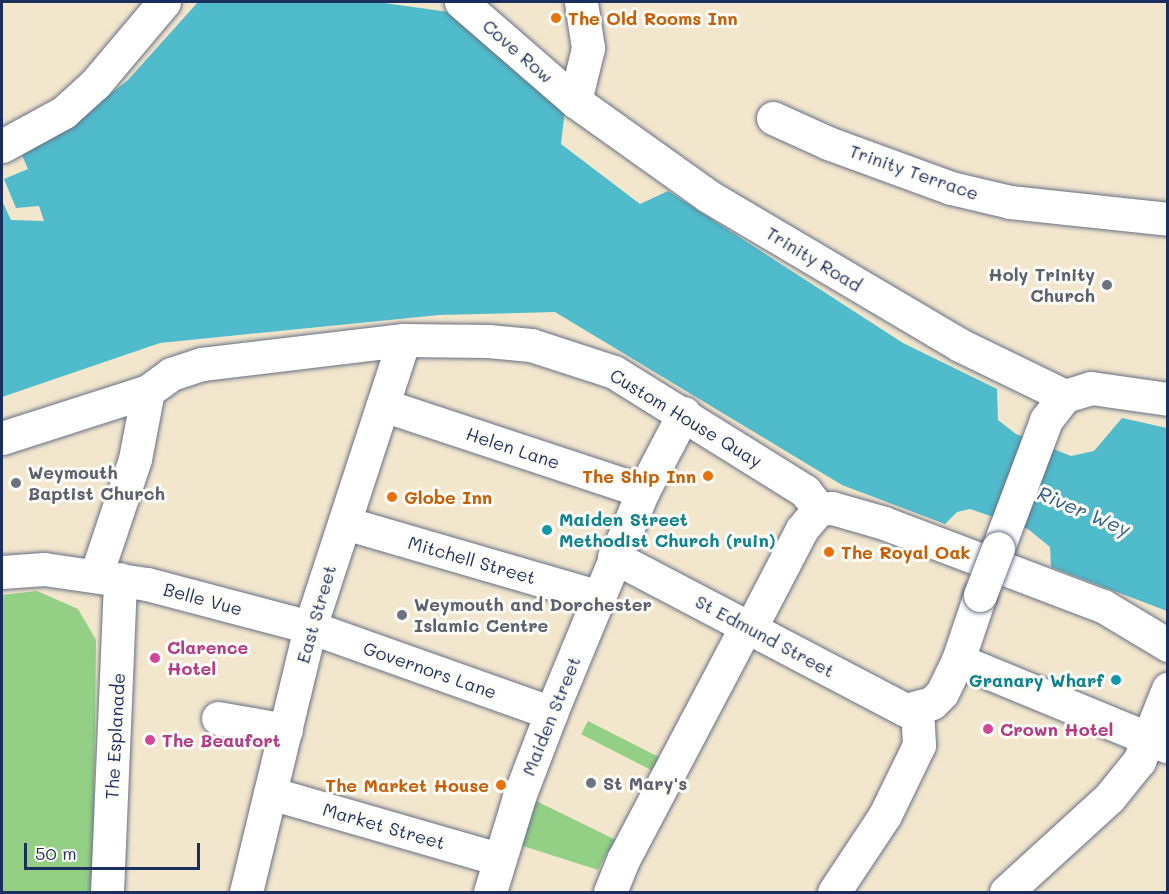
<!DOCTYPE html>
<style>
body{margin:0}
#map{position:relative;width:1169px;height:894px;overflow:hidden;background:#f2e6cd;font-family:Mali,sans-serif}
div>[style]{position:absolute}
.green>*{inset:0;background:#93d085;transform-origin:0 0}
.water>*{inset:0;background:#50bbcb}
.pier>*{inset:0;background:#f2e6cd}
.roads{filter:drop-shadow(0 0 2px #666f85) drop-shadow(0 0 2px #666f85)}
.minor>*{height:33px;margin:-16.5px;padding:0 16.5px;transform-origin:16.5px;border-radius:16.5px;background:#fff}
.bridges{filter:drop-shadow(0 0 2px #666f85) drop-shadow(0 0 2px #666f85)}
.minor-bridge>*{height:33px;margin:-16.5px;padding:0 16.5px;transform-origin:16.5px;border-radius:16.5px;background:#fff}
.dots>*{width:16px;height:16px;translate:-50% -50%;box-sizing:border-box;border:3px solid #fdfcf7;border-radius:50%}
span{translate:-50% -50%;white-space:nowrap;text-align:center;line-height:1.15;-webkit-text-stroke:6px #fdfcf7;paint-order:stroke}
.food-label{font-size:18px;color:#c56008;font-weight:700}
.left{translate:0 -50%;text-align:left}
.right{translate:-100% -50%;text-align:right}
.street-label{font-size:18px;color:#1b2f5e}
.worship-label{font-size:18px;color:#5b616d;font-weight:700}
.culture-label{font-size:18px;color:#0d838f;font-weight:700}
.hotel-label{font-size:18px;color:#b23c85;font-weight:700}
.water-label{font-size:20px;color:#2e6084;font-style:italic}
.frame{position:absolute;inset:0;border:3px solid #1b2f5e;pointer-events:none}
.scale{position:absolute;left:24px;top:843px;width:176px;height:27px;box-sizing:border-box;border:3px solid #1b2f5e;border-top:0;padding-left:8px;font-size:18px;line-height:21px;white-space:nowrap;color:#1b2f5e;-webkit-text-stroke:4px #fdfcf7;paint-order:stroke}
</style>
<div id="map">
<div class="green">
<div style="clip-path:polygon(37px 591px,78px 609px,96px 640px,93px 892px,2px 892px,2px 595px)"></div>
<div style="left:588px;top:721px;width:80px;height:15px;rotate:27deg"></div>
<div style="clip-path:polygon(526px 796px,620px 842px,617px 849px,608px 851px,598px 870px,520px 845px)"></div>
</div>
<div class="water">
<div style="clip-path:polygon(198px 2px,377px 2px,463px 14px,522px 78px,565px 109px,561px 144px,640px 204px,668px 191px,903px 343px,997px 389px,998px 420px,1016px 434px,1071px 456px,1094px 451px,1122px 418px,1167px 428px,1167px 611px,1051px 567px,1050px 547px,1028px 529px,970px 509px,957px 512px,945px 524px,842px 485px,555px 312px,439px 315px,160px 343px,2px 397px,2px 161px,22px 155px,64px 130px,128px 80px)"></div>
</div>
<div class="pier">
<div style="clip-path:polygon(22px 155px,28px 169px,4px 179px,16px 208px,39px 206px,44px 221px,11px 220px,2px 201px,2px 161px)"></div>
</div>
<div class="roads">
<div class="minor">
<div style="left:461px;top:2px;width:151px;rotate:41deg"></div>
<div style="left:575px;top:101px;width:163px;rotate:35.5deg"></div>
<div style="left:708px;top:196px;width:293px;rotate:30.6deg"></div>
<div style="left:960px;top:345px;width:117px;rotate:25.9deg"></div>
<div style="left:575px;top:101px;width:55px;rotate:-76.2deg"></div>
<div style="left:588px;top:48px;width:47px;rotate:-98.7deg"></div>
<div style="left:773px;top:118px;width:60px;rotate:24.4deg"></div>
<div style="left:828px;top:143px;width:131px;rotate:20.1deg"></div>
<div style="left:951px;top:188px;width:61px;rotate:13.3deg"></div>
<div style="left:1010px;top:202px;width:159px;rotate:6.1deg"></div>
<div style="left:2px;top:146px;width:71px;rotate:-28.7deg"></div>
<div style="left:64px;top:112px;width:42px;rotate:-42.1deg"></div>
<div style="left:95px;top:84px;width:107px;rotate:-49.9deg"></div>
<div style="left:383px;top:405px;width:274px;rotate:18.3deg"></div>
<div style="left:2px;top:438px;width:153px;rotate:-17.8deg"></div>
<div style="left:148px;top:391px;width:29px;rotate:-36deg"></div>
<div style="left:171px;top:374px;width:33px;rotate:-18deg"></div>
<div style="left:202px;top:364px;width:203px;rotate:-6.8deg"></div>
<div style="left:404px;top:340px;width:84px;rotate:0.7deg"></div>
<div style="left:488px;top:341px;width:43px;rotate:5.3deg"></div>
<div style="left:531px;top:345px;width:87px;rotate:18deg"></div>
<div style="left:614px;top:372px;width:225px;rotate:31.9deg"></div>
<div style="left:805px;top:491px;width:23px;rotate:52deg"></div>
<div style="left:819px;top:509px;width:13px;rotate:-4deg"></div>
<div style="left:832px;top:508px;width:54px;rotate:16.1deg"></div>
<div style="left:884px;top:523px;width:234px;rotate:20.8deg"></div>
<div style="left:1103px;top:606px;width:76px;rotate:31deg"></div>
<div style="left:345px;top:523px;width:265px;rotate:16.2deg"></div>
<div style="left:998px;top:548px;width:137px;rotate:-69.4deg"></div>
<div style="left:1046px;top:420px;width:31px;rotate:-52deg"></div>
<div style="left:1065px;top:396px;width:27px;rotate:-17deg"></div>
<div style="left:1091px;top:388px;width:78px;rotate:8.1deg"></div>
<div style="left:614px;top:557px;width:330px;rotate:27.7deg"></div>
<div style="left:906px;top:710px;width:27px;rotate:-15deg"></div>
<div style="left:932px;top:703px;width:14px;rotate:-45deg"></div>
<div style="left:942px;top:693px;width:37px;rotate:-64deg"></div>
<div style="left:958px;top:660px;width:69px;rotate:-71.3deg"></div>
<div style="left:2px;top:572px;width:42px;rotate:-4.1deg"></div>
<div style="left:44px;top:569px;width:104px;rotate:8.3deg"></div>
<div style="left:147px;top:584px;width:169px;rotate:14.8deg"></div>
<div style="left:310px;top:627px;width:256px;rotate:19.6deg"></div>
<div style="left:96px;top:575px;width:122px;rotate:-71.4deg"></div>
<div style="left:135px;top:459px;width:69px;rotate:-79.2deg"></div>
<div style="left:751px;top:627px;width:110px;rotate:-62.5deg"></div>
<div style="left:802px;top:529px;width:26px;rotate:-50deg"></div>
<div style="left:958px;top:660px;width:226px;rotate:22.4deg"></div>
<div style="left:218px;top:718px;width:69px;rotate:10deg"></div>
<div style="left:270px;top:793px;width:238px;rotate:16.1deg"></div>
<div style="left:107px;top:892px;width:313px;rotate:-87.6deg"></div>
<div style="left:246px;top:892px;width:273px;rotate:-76.4deg"></div>
<div style="left:310px;top:627px;width:302px;rotate:-71.9deg"></div>
<div style="left:490px;top:892px;width:99px;rotate:-73deg"></div>
<div style="left:519px;top:797px;width:90px;rotate:-69.1deg"></div>
<div style="left:551px;top:713px;width:240px;rotate:-67.5deg"></div>
<div style="left:643px;top:491px;width:88px;rotate:-62.3deg"></div>
<div style="left:610px;top:892px;width:37px;rotate:-68deg"></div>
<div style="left:624px;top:858px;width:263px;rotate:-62.2deg"></div>
<div style="left:834px;top:892px;width:92px;rotate:-56.5deg"></div>
<div style="left:885px;top:815px;width:78px;rotate:-64.1deg"></div>
<div style="left:919px;top:745px;width:35px;rotate:-93deg"></div>
<div style="left:1006px;top:892px;width:139px;rotate:-42.4deg"></div>
<div style="left:1109px;top:798px;width:48px;rotate:-51deg"></div>
<div style="left:1139px;top:761px;width:78px;rotate:-68.1deg"></div>
</div>
</div>
<div class="bridges">
<div class="minor-bridge">
<div style="left:980px;top:595px;width:50px;rotate:-69deg"></div>
</div>
</div>
<div class="dots">
<div style="left:556px;top:18px;background:#e8710a"></div>
<div style="left:1107px;top:285px;background:#6b7280"></div>
<div style="left:708px;top:476px;background:#e8710a"></div>
<div style="left:16px;top:483px;background:#6b7280"></div>
<div style="left:392px;top:497px;background:#e8710a"></div>
<div style="left:547px;top:530px;background:#0f9aa8"></div>
<div style="left:829px;top:552px;background:#e8710a"></div>
<div style="left:402px;top:615px;background:#6b7280"></div>
<div style="left:155px;top:658px;background:#d1479c"></div>
<div style="left:1116px;top:680px;background:#0f9aa8"></div>
<div style="left:988px;top:729px;background:#d1479c"></div>
<div style="left:150px;top:740px;background:#d1479c"></div>
<div style="left:591px;top:783px;background:#6b7280"></div>
<div style="left:501px;top:785px;background:#e8710a"></div>
</div>
<div class="food-label">
<span class="left" style="left:568px;top:18px">The Old Rooms Inn</span>
<span class="right" style="left:696px;top:476px">The Ship Inn</span>
<span class="left" style="left:404px;top:497px">Globe Inn</span>
<span class="left" style="left:841px;top:552px">The Royal Oak</span>
<span class="right" style="left:489px;top:785px">The Market House</span>
</div>
<div class="street-label">
<span style="left:518px;top:51px;rotate:41deg">Cove Row</span>
<span style="left:914px;top:172px;rotate:19deg">Trinity Terrace</span>
<span style="left:814px;top:259px;rotate:31deg">Trinity Road</span>
<span style="left:686px;top:418px;rotate:31deg">Custom House Quay</span>
<span style="left:513px;top:448px;rotate:18deg">Helen Lane</span>
<span style="left:472px;top:560px;rotate:16deg">Mitchell Street</span>
<span style="left:203px;top:599px;rotate:15deg">Belle Vue</span>
<span style="left:316px;top:614px;rotate:-74deg">East Street</span>
<span style="left:765px;top:636px;rotate:28deg">St Edmund Street</span>
<span style="left:430px;top:670px;rotate:19deg">Governors Lane</span>
<span style="left:551px;top:716px;rotate:-68deg">Maiden Street</span>
<span style="left:115px;top:736px;rotate:-87deg">The Esplanade</span>
<span style="left:384px;top:826px;rotate:16deg">Market Street</span>
</div>
<div class="worship-label">
<span class="right" style="left:1095px;top:285px">Holy Trinity<br>Church</span>
<span class="left" style="left:28px;top:483px">Weymouth<br>Baptist Church</span>
<span class="left" style="left:414px;top:615px">Weymouth and Dorchester<br>Islamic Centre</span>
<span class="left" style="left:603px;top:783px">St Mary's</span>
</div>
<div class="culture-label">
<span class="left" style="left:559px;top:530px">Maiden Street<br>Methodist Church (ruin)</span>
<span class="right" style="left:1104px;top:680px">Granary Wharf</span>
</div>
<div class="hotel-label">
<span class="left" style="left:167px;top:658px">Clarence<br>Hotel</span>
<span class="left" style="left:1000px;top:729px">Crown Hotel</span>
<span class="left" style="left:162px;top:740px">The Beaufort</span>
</div>
<div class="water-label">
<span style="left:1084px;top:511px;rotate:23deg">River Wey</span>
</div>
<div class="frame"></div>
<div class="scale">50 m</div>
</div>
